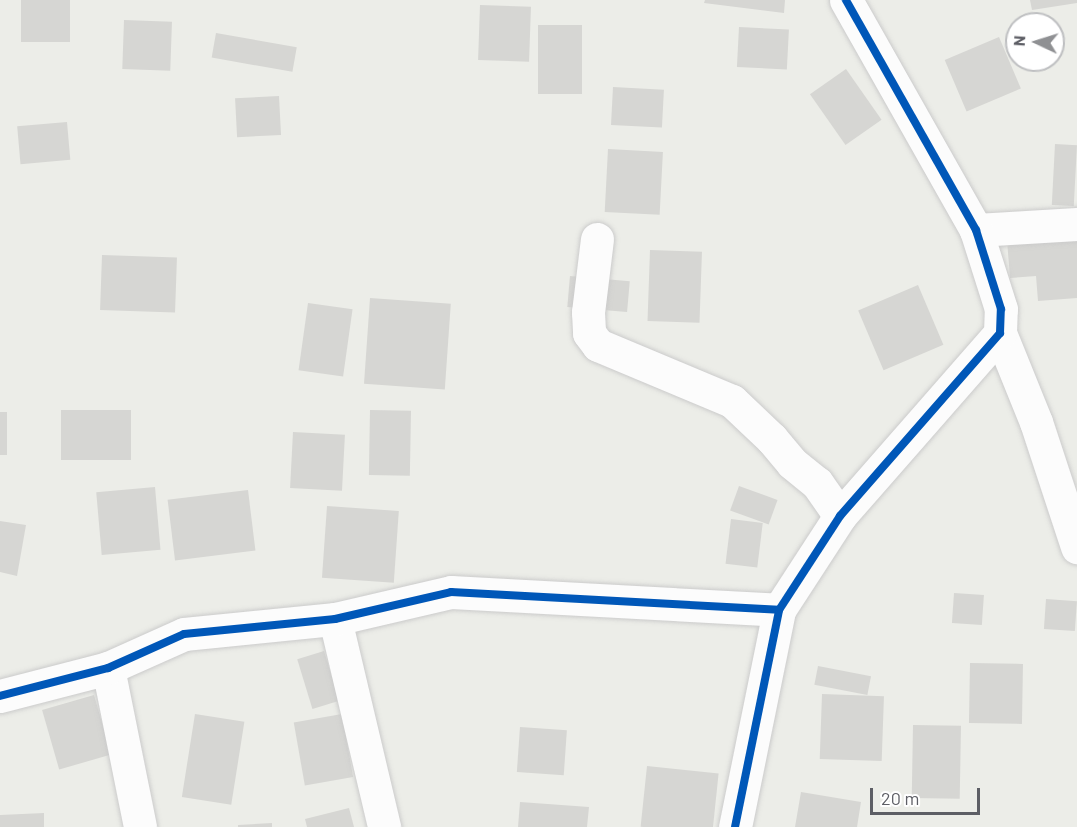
<!DOCTYPE html>
<style>
body{margin:0}
#map{position:relative;width:1077px;height:827px;overflow:hidden;background:#ecede8;font-family:Barlow,sans-serif}
div>[style]{position:absolute}
.building>*{inset:0;background:#d6d6d3;transform-origin:0 0}
.roads{filter:drop-shadow(0 0 2px #cbcbcb) drop-shadow(0 0 2px #cbcbcb)}
.minor>*{height:33px;margin:-16.5px;padding:0 16.5px;transform-origin:16.5px;border-radius:16.5px;background:#fcfcfc}
.cycleway>*{height:8px;margin:-4px;padding:0 4px;transform-origin:4px;border-radius:4px;background:#0057b8}
span{translate:-50% -50%;white-space:nowrap;text-align:center;line-height:1.15;-webkit-text-stroke:4.5px #fff;paint-order:stroke}
.north{position:absolute;left:1005px;top:12px;width:60px;height:60px;box-sizing:border-box;background:#fff;border:2px solid #bebfc1;border-radius:50%;rotate:274deg;font-size:16px;font-weight:700;line-height:24px;text-align:center;color:#5d5e65}
.north::after{content:'';display:block;margin:auto;width:21px;height:27px;background:#8f9093;clip-path:polygon(50% 0,100% 100%,50% 72%,0 100%)}
.scale{position:absolute;left:870px;top:788px;width:110px;height:27px;box-sizing:border-box;border:3px solid #5d5e65;border-top:0;padding-left:8px;font-size:18px;line-height:21px;white-space:nowrap;color:#5d5e65;-webkit-text-stroke:4px #fff;paint-order:stroke}
</style>
<div id="map">
<div class="building">
<div style="left:21px;top:0;width:49px;height:42px"></div>
<div style="clip-path:polygon(705px 0,785px 0,784px 13px,704px 3px)"></div>
<div style="clip-path:polygon(1030px 0,1077px 0,1077px 3px,1032px 10px)"></div>
<div style="left:480px;top:5px;width:51px;height:55px;rotate:2deg"></div>
<div style="left:124px;top:20px;width:48px;height:49px;rotate:2deg"></div>
<div style="left:538px;top:25px;width:44px;height:69px"></div>
<div style="left:739px;top:27px;width:50px;height:40px;rotate:3deg"></div>
<div style="left:216px;top:33px;width:82px;height:25px;rotate:10deg"></div>
<div style="left:999px;top:37px;width:56px;height:59px;rotate:67deg"></div>
<div style="left:846px;top:69px;width:62px;height:44px;rotate:55deg"></div>
<div style="left:613px;top:87px;width:51px;height:38px;rotate:3deg"></div>
<div style="left:279px;top:96px;width:39px;height:44px;rotate:87deg"></div>
<div style="left:67px;top:122px;width:38px;height:50px;rotate:85deg"></div>
<div style="left:1055px;top:144px;width:22px;height:61px;rotate:3deg"></div>
<div style="left:608px;top:149px;width:55px;height:63px;rotate:3deg"></div>
<div style="clip-path:polygon(1077px 236px,1077px 298px,1038px 301px,1036px 276px,1010px 278px,1007px 240px)"></div>
<div style="left:650px;top:250px;width:52px;height:71px;rotate:2deg"></div>
<div style="left:102px;top:255px;width:75px;height:55px;rotate:2deg"></div>
<div style="left:570px;top:276px;width:60px;height:31px;rotate:5deg"></div>
<div style="left:918px;top:285px;width:65px;height:65px;rotate:67deg"></div>
<div style="left:370px;top:298px;width:81px;height:86px;rotate:4deg"></div>
<div style="left:308px;top:303px;width:45px;height:68px;rotate:8deg"></div>
<div style="left:61px;top:410px;width:70px;height:50px"></div>
<div style="left:370px;top:410px;width:41px;height:65px;rotate:1deg"></div>
<div style="left:0;top:412px;width:7px;height:43px"></div>
<div style="left:293px;top:432px;width:52px;height:56px;rotate:3deg"></div>
<div style="left:739px;top:486px;width:41px;height:26px;rotate:20deg"></div>
<div style="left:155px;top:487px;width:63px;height:59px;rotate:85deg"></div>
<div style="left:248px;top:490px;width:61px;height:81px;rotate:83deg"></div>
<div style="left:327px;top:506px;width:72px;height:72px;rotate:4deg"></div>
<div style="left:731px;top:519px;width:32px;height:45px;rotate:7deg"></div>
<div style="clip-path:polygon(0 521px,26px 525px,17px 576px,0 572px)"></div>
<div style="left:954px;top:593px;width:30px;height:30px;rotate:4deg"></div>
<div style="left:1046px;top:599px;width:31px;height:30px;rotate:4deg"></div>
<div style="left:324px;top:651px;width:52px;height:28px;rotate:73deg"></div>
<div style="left:970px;top:663px;width:53px;height:60px;rotate:1deg"></div>
<div style="left:818px;top:666px;width:54px;height:19px;rotate:11deg"></div>
<div style="left:822px;top:694px;width:62px;height:65px;rotate:2deg"></div>
<div style="left:94px;top:695px;width:62px;height:54px;rotate:74deg"></div>
<div style="left:195px;top:714px;width:50px;height:84px;rotate:9deg"></div>
<div style="left:342px;top:714px;width:64px;height:49px;rotate:80deg"></div>
<div style="left:913px;top:725px;width:48px;height:73px;rotate:1deg"></div>
<div style="left:520px;top:727px;width:47px;height:45px;rotate:4deg"></div>
<div style="left:647px;top:766px;width:72px;height:61px;rotate:6deg"></div>
<div style="clip-path:polygon(801px 792px,861px 802px,857px 827px,795px 827px)"></div>
<div style="clip-path:polygon(520px 802px,589px 807px,587px 827px,518px 827px)"></div>
<div style="clip-path:polygon(349px 808px,354px 827px,307px 827px,305px 819px)"></div>
<div style="clip-path:polygon(44px 813px,44px 827px,0 827px,0 815px)"></div>
<div style="clip-path:polygon(272px 823px,272px 827px,238px 827px,238px 825px)"></div>
</div>
<div class="roads">
<div class="minor">
<div style="left:976px;top:230px;width:101px;rotate:-3.4deg"></div>
<div style="left:597px;top:239px;width:74px;rotate:97deg"></div>
<div style="left:588px;top:312px;width:21px;rotate:87deg"></div>
<div style="left:589px;top:333px;width:15px;rotate:53deg"></div>
<div style="left:598px;top:345px;width:145px;rotate:22.7deg"></div>
<div style="left:732px;top:401px;width:55px;rotate:43.5deg"></div>
<div style="left:772px;top:439px;width:31px;rotate:50deg"></div>
<div style="left:792px;top:463px;width:32px;rotate:39deg"></div>
<div style="left:817px;top:483px;width:40px;rotate:55.1deg"></div>
<div style="left:1000px;top:333px;width:96px;rotate:68deg"></div>
<div style="left:1036px;top:422px;width:132px;rotate:71.8deg"></div>
<div style="left:335px;top:619px;width:214px;rotate:76.7deg"></div>
<div style="left:108px;top:668px;width:162px;rotate:78.6deg"></div>
<div style="left:0;top:696px;width:112px;rotate:-14.5deg"></div>
<div style="left:108px;top:668px;width:83px;rotate:-24.1deg"></div>
<div style="left:184px;top:634px;width:152px;rotate:-5.7deg"></div>
<div style="left:335px;top:619px;width:119px;rotate:-13.1deg"></div>
<div style="left:451px;top:592px;width:328px;rotate:3.1deg"></div>
<div style="left:735px;top:827px;width:221px;rotate:-78.5deg"></div>
<div style="left:779px;top:610px;width:112px;rotate:-57deg"></div>
<div style="left:840px;top:516px;width:243px;rotate:-48.8deg"></div>
<div style="left:1000px;top:333px;width:24px;rotate:-88deg"></div>
<div style="left:1001px;top:309px;width:83px;rotate:-107.6deg"></div>
<div style="left:976px;top:230px;width:264px;rotate:-119.5deg"></div>
</div>
</div>
<div class="cycleway">
<div style="left:0;top:696px;width:112px;rotate:-14.5deg"></div>
<div style="left:108px;top:668px;width:83px;rotate:-24.1deg"></div>
<div style="left:184px;top:634px;width:152px;rotate:-5.7deg"></div>
<div style="left:335px;top:619px;width:119px;rotate:-13.1deg"></div>
<div style="left:451px;top:592px;width:328px;rotate:3.1deg"></div>
<div style="left:735px;top:827px;width:221px;rotate:-78.5deg"></div>
<div style="left:779px;top:610px;width:112px;rotate:-57deg"></div>
<div style="left:840px;top:516px;width:243px;rotate:-48.8deg"></div>
<div style="left:1000px;top:333px;width:24px;rotate:-88deg"></div>
<div style="left:1001px;top:309px;width:83px;rotate:-107.6deg"></div>
<div style="left:976px;top:230px;width:264px;rotate:-119.5deg"></div>
</div>
<div class="north">N</div>
<div class="scale">20 m</div>
</div>
